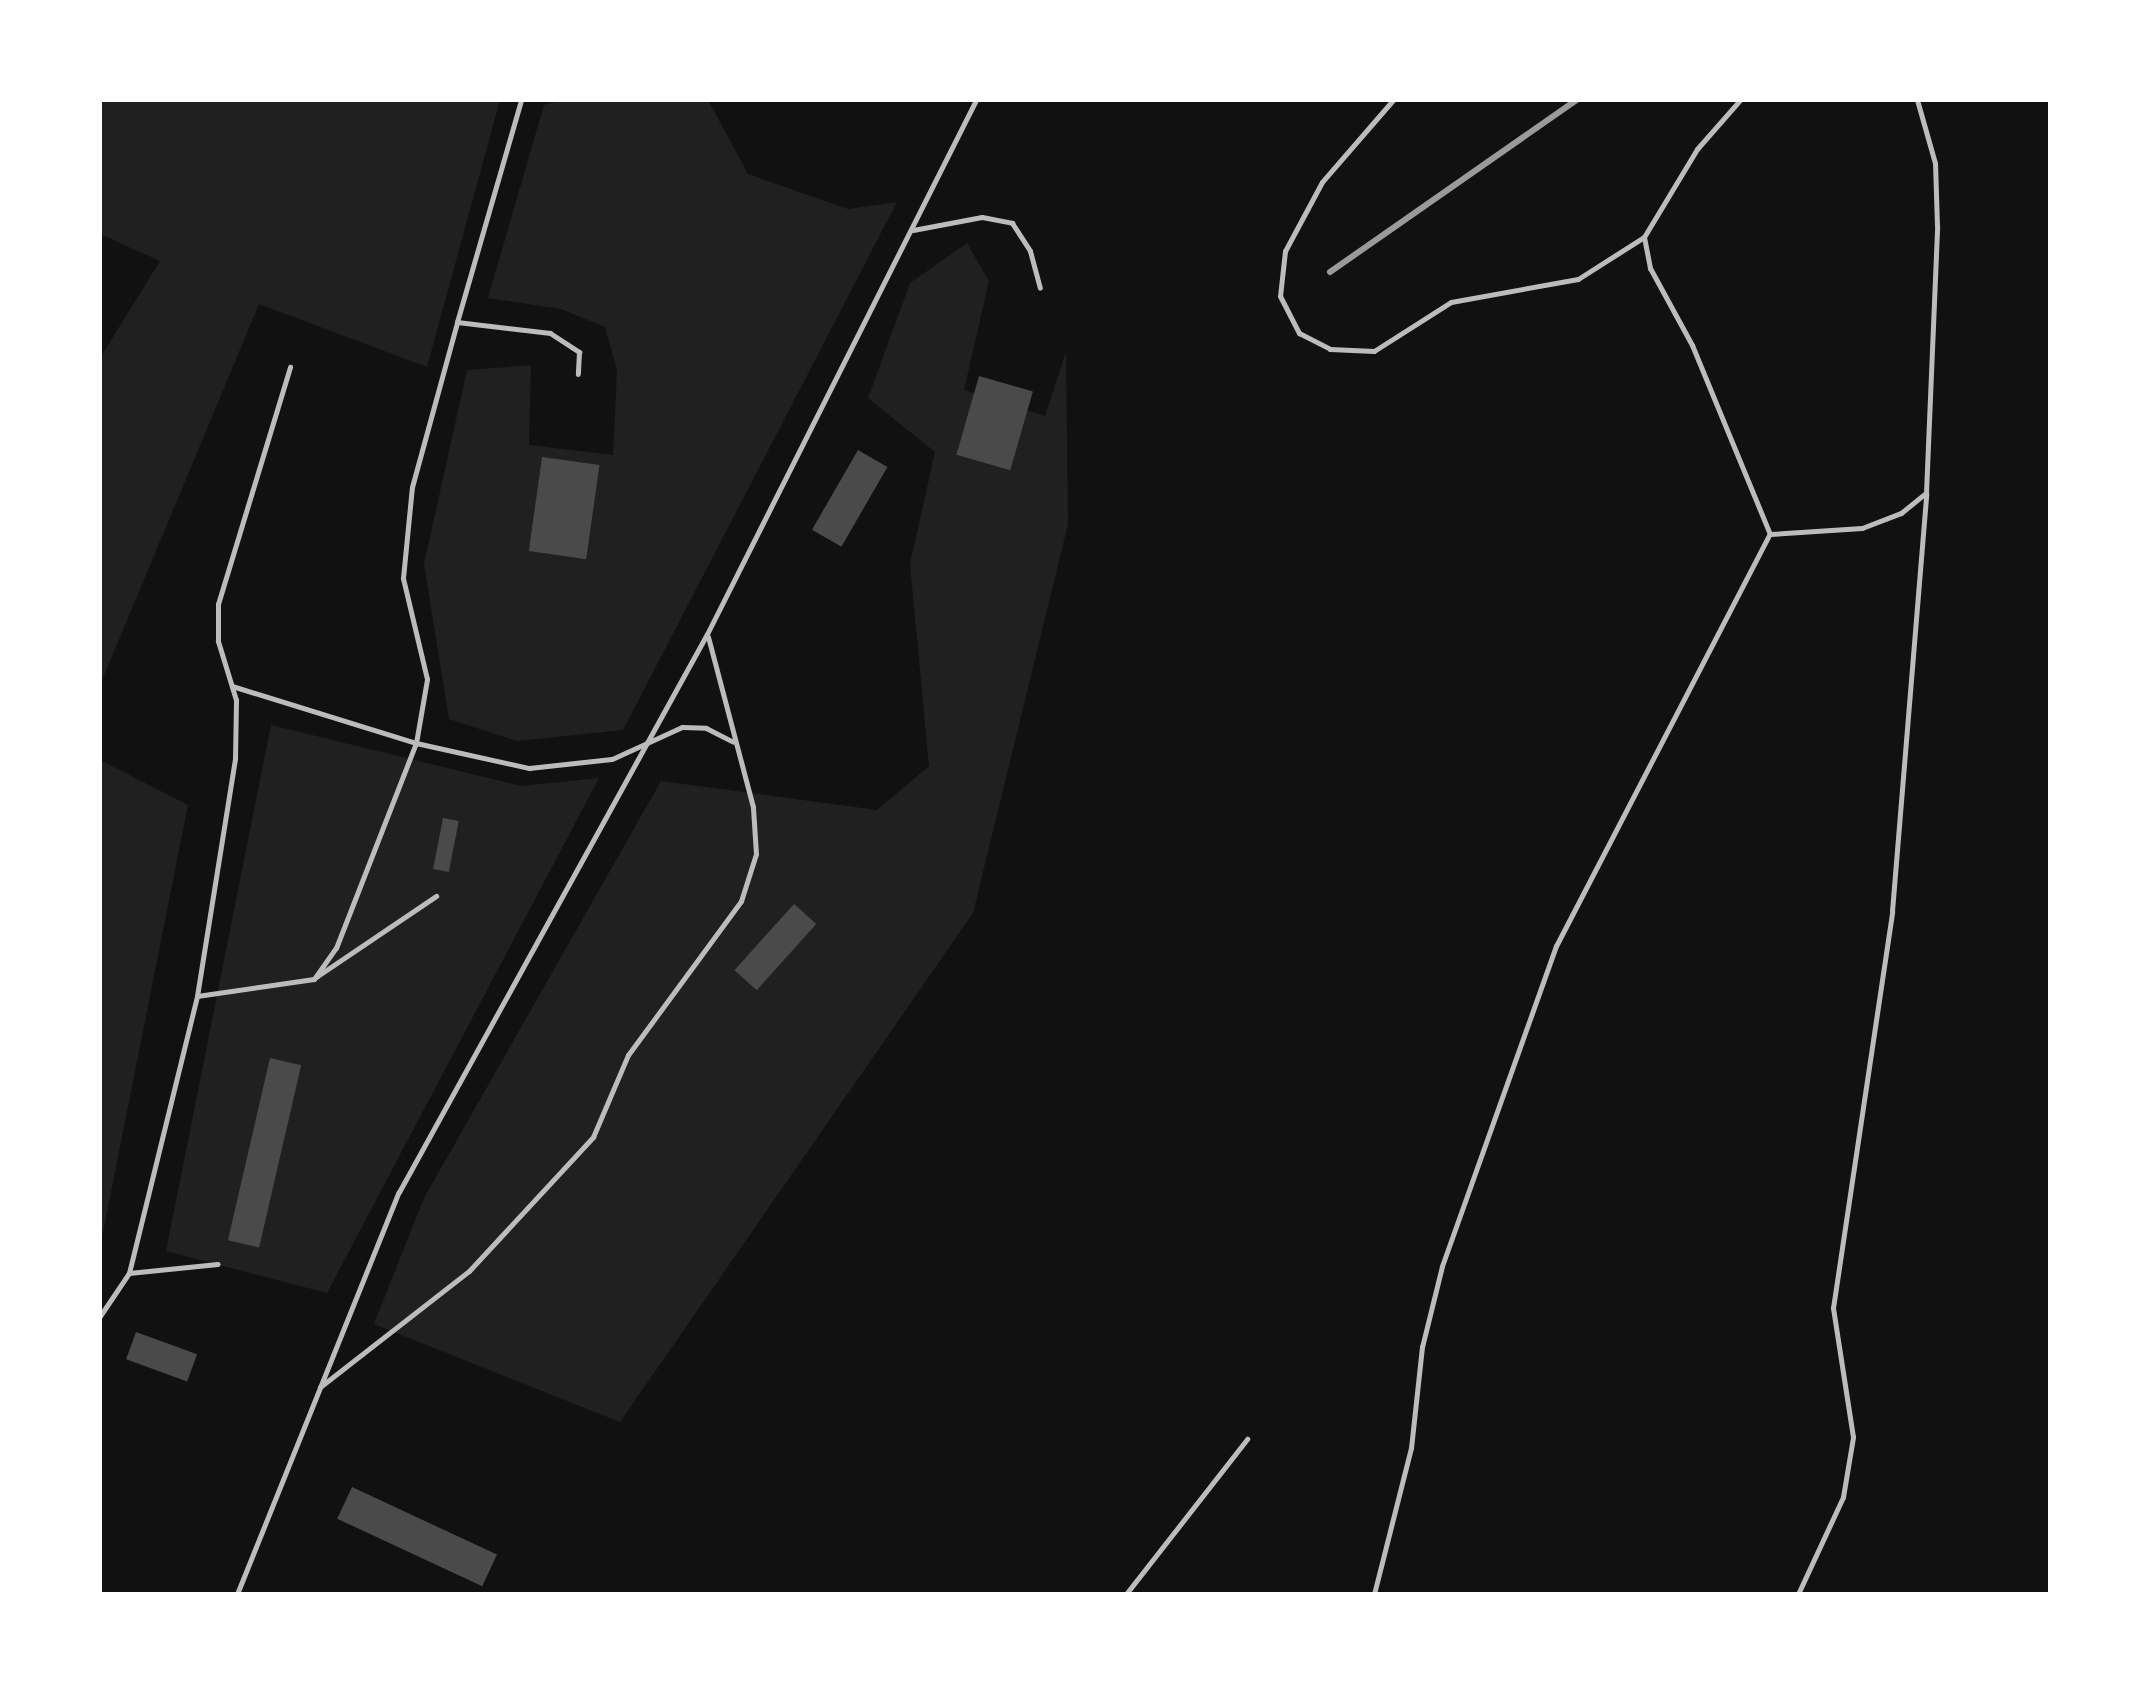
<!DOCTYPE html>
<style>
body{margin:0}
#map{position:relative;width:2150px;height:1694px;overflow:hidden;background:#111;font-family:"Asap Condensed",sans-serif}
div>[style]{position:absolute}
.green>*{inset:0;background:#202020}
.building>*{inset:0;background:#4a4a4a;transform-origin:0 0}
.service>*{height:5px;margin:-2.5px;padding:0 2.5px;transform-origin:2.5px;border-radius:2.5px;background:#bcbcbc}
.rail>*{height:6px;margin:-3px;padding:0 3px;transform-origin:3px;border-radius:3px;background:#9a9a9a}
span{translate:-50% -50%;white-space:nowrap;text-align:center;line-height:1.15;-webkit-text-stroke:10px #fff;paint-order:stroke}
.frame{position:absolute;inset:0;border:102px solid #fff;pointer-events:none}
</style>
<div id="map">
<div class="green">
<div style="clip-path:polygon(100px 100px,500px 100px,427px 367px,259px 304px,100px 685px,100px 358px,160px 261px,100px 234px)"></div>
<div style="clip-path:polygon(562px 100px,708px 100px,748px 174px,848px 209px,897px 202px,623px 730px,517px 741px,449px 719px,424px 564px,467px 370px,531px 365px,529px 445px,613px 455px,617px 370px,605px 327px,561px 309px,488px 298px,544px 105px)"></div>
<div style="clip-path:polygon(967px 243px,989px 281px,964px 390px,1045px 416px,1066px 352px,1068px 524px,973px 913px,620px 1422px,374px 1324px,424px 1198px,661px 781px,877px 810px,929px 766px,910px 564px,935px 452px,868px 398px,910px 283px)"></div>
<div style="clip-path:polygon(271px 725px,521px 786px,599px 778px,327px 1293px,166px 1251px)"></div>
<div style="clip-path:polygon(100px 760px,188px 805px,100px 1247px)"></div>
</div>
<div class="building">
<div style="left:979px;top:376px;width:56px;height:82px;rotate:16deg"></div>
<div style="left:858px;top:450px;width:34px;height:92px;rotate:30deg"></div>
<div style="left:542px;top:457px;width:58px;height:95px;rotate:8deg"></div>
<div style="left:443px;top:818px;width:16px;height:52px;rotate:11deg"></div>
<div style="left:794px;top:904px;width:30px;height:89px;rotate:42deg"></div>
<div style="left:270px;top:1058px;width:32px;height:187px;rotate:13deg"></div>
<div style="left:136px;top:1332px;width:65px;height:29px;rotate:20deg"></div>
<div style="left:352px;top:1487px;width:160px;height:35px;rotate:25deg"></div>
</div>
<div class="service">
<div style="left:1393px;top:100px;width:108px;rotate:130.9deg"></div>
<div style="left:1322px;top:182px;width:78px;rotate:118.2deg"></div>
<div style="left:1285px;top:251px;width:45px;rotate:96.3deg"></div>
<div style="left:1280px;top:296px;width:42px;rotate:62.8deg"></div>
<div style="left:1299px;top:333px;width:35px;rotate:27deg"></div>
<div style="left:1330px;top:349px;width:44px;rotate:2.6deg"></div>
<div style="left:1374px;top:351px;width:91px;rotate:-32.5deg"></div>
<div style="left:1451px;top:302px;width:129px;rotate:-10.3deg"></div>
<div style="left:1578px;top:279px;width:78px;rotate:-32.5deg"></div>
<div style="left:1644px;top:237px;width:103px;rotate:-58.9deg"></div>
<div style="left:1697px;top:149px;width:65px;rotate:-48.7deg"></div>
<div style="left:913px;top:230px;width:70px;rotate:-10.7deg"></div>
<div style="left:982px;top:217px;width:31px;rotate:11deg"></div>
<div style="left:1012px;top:223px;width:33px;rotate:57deg"></div>
<div style="left:1030px;top:251px;width:38px;rotate:75deg"></div>
<div style="left:1644px;top:237px;width:32px;rotate:79deg"></div>
<div style="left:1650px;top:268px;width:88px;rotate:61.4deg"></div>
<div style="left:1692px;top:345px;width:204px;rotate:67.6deg"></div>
<div style="left:457px;top:322px;width:231px;rotate:-73.9deg"></div>
<div style="left:232px;top:686px;width:193px;rotate:17.2deg"></div>
<div style="left:416px;top:743px;width:65px;rotate:-80.2deg"></div>
<div style="left:427px;top:679px;width:104px;rotate:-103.4deg"></div>
<div style="left:403px;top:578px;width:91px;rotate:-84.4deg"></div>
<div style="left:412px;top:487px;width:171px;rotate:-74.7deg"></div>
<div style="left:457px;top:322px;width:94px;rotate:6.7deg"></div>
<div style="left:550px;top:333px;width:35px;rotate:33deg"></div>
<div style="left:579px;top:352px;width:22px;rotate:93deg"></div>
<div style="left:316px;top:977px;width:145px;rotate:-34deg"></div>
<div style="left:197px;top:996px;width:118px;rotate:-8.3deg"></div>
<div style="left:314px;top:979px;width:38px;rotate:-55deg"></div>
<div style="left:336px;top:948px;width:220px;rotate:-68.7deg"></div>
<div style="left:416px;top:743px;width:116px;rotate:12.5deg"></div>
<div style="left:529px;top:768px;width:83px;rotate:-6.2deg"></div>
<div style="left:612px;top:759px;width:77px;rotate:-24.6deg"></div>
<div style="left:682px;top:727px;width:24px;rotate:2deg"></div>
<div style="left:706px;top:728px;width:30px;rotate:27deg"></div>
<div style="left:129px;top:1273px;width:89px;rotate:-5.8deg"></div>
<div style="left:100px;top:1316px;width:52px;rotate:-56deg"></div>
<div style="left:129px;top:1273px;width:285px;rotate:-76.2deg"></div>
<div style="left:197px;top:996px;width:241px;rotate:-80.9deg"></div>
<div style="left:235px;top:758px;width:58px;rotate:-89deg"></div>
<div style="left:236px;top:700px;width:62px;rotate:-107deg"></div>
<div style="left:218px;top:641px;width:37px;rotate:-90deg"></div>
<div style="left:218px;top:604px;width:248px;rotate:-73.1deg"></div>
<div style="left:320px;top:1387px;width:189px;rotate:-37.9deg"></div>
<div style="left:469px;top:1271px;width:183px;rotate:-47.2deg"></div>
<div style="left:593px;top:1137px;width:89px;rotate:-66.9deg"></div>
<div style="left:628px;top:1055px;width:191px;rotate:-53.7deg"></div>
<div style="left:741px;top:901px;width:49px;rotate:-72.3deg"></div>
<div style="left:756px;top:854px;width:47px;rotate:-93.7deg"></div>
<div style="left:753px;top:807px;width:176px;rotate:-104.8deg"></div>
<div style="left:237px;top:1594px;width:433px;rotate:-68.1deg"></div>
<div style="left:399px;top:1192px;width:637px;rotate:-61.1deg"></div>
<div style="left:707px;top:634px;width:598px;rotate:-63.26deg"></div>
<div style="left:1126px;top:1594px;width:197px;rotate:-52deg"></div>
<div style="left:1374px;top:1594px;width:151px;rotate:-75.8deg"></div>
<div style="left:1411px;top:1448px;width:102px;rotate:-83.8deg"></div>
<div style="left:1422px;top:1347px;width:83px;rotate:-76.1deg"></div>
<div style="left:1442px;top:1266px;width:340px;rotate:-70.4deg"></div>
<div style="left:1556px;top:946px;width:464px;rotate:-62.6deg"></div>
<div style="left:1770px;top:534px;width:92px;rotate:-3.7deg"></div>
<div style="left:1862px;top:528px;width:42px;rotate:-21deg"></div>
<div style="left:1901px;top:513px;width:32px;rotate:-39deg"></div>
<div style="left:1926px;top:493px;width:267px;rotate:-87.6deg"></div>
<div style="left:1937px;top:226px;width:63px;rotate:-91.8deg"></div>
<div style="left:1935px;top:163px;width:66px;rotate:-105.9deg"></div>
<div style="left:1798px;top:1594px;width:107px;rotate:-65.1deg"></div>
<div style="left:1843px;top:1497px;width:61px;rotate:-80.5deg"></div>
<div style="left:1853px;top:1437px;width:131px;rotate:-98.8deg"></div>
<div style="left:1833px;top:1308px;width:401px;rotate:-81.5deg"></div>
<div style="left:1892px;top:911px;width:419px;rotate:-85.3deg"></div>
</div>
<div class="rail">
<div style="left:1330px;top:272px;width:301px;rotate:-34.9deg"></div>
</div>
<div class="frame"></div>
</div>
